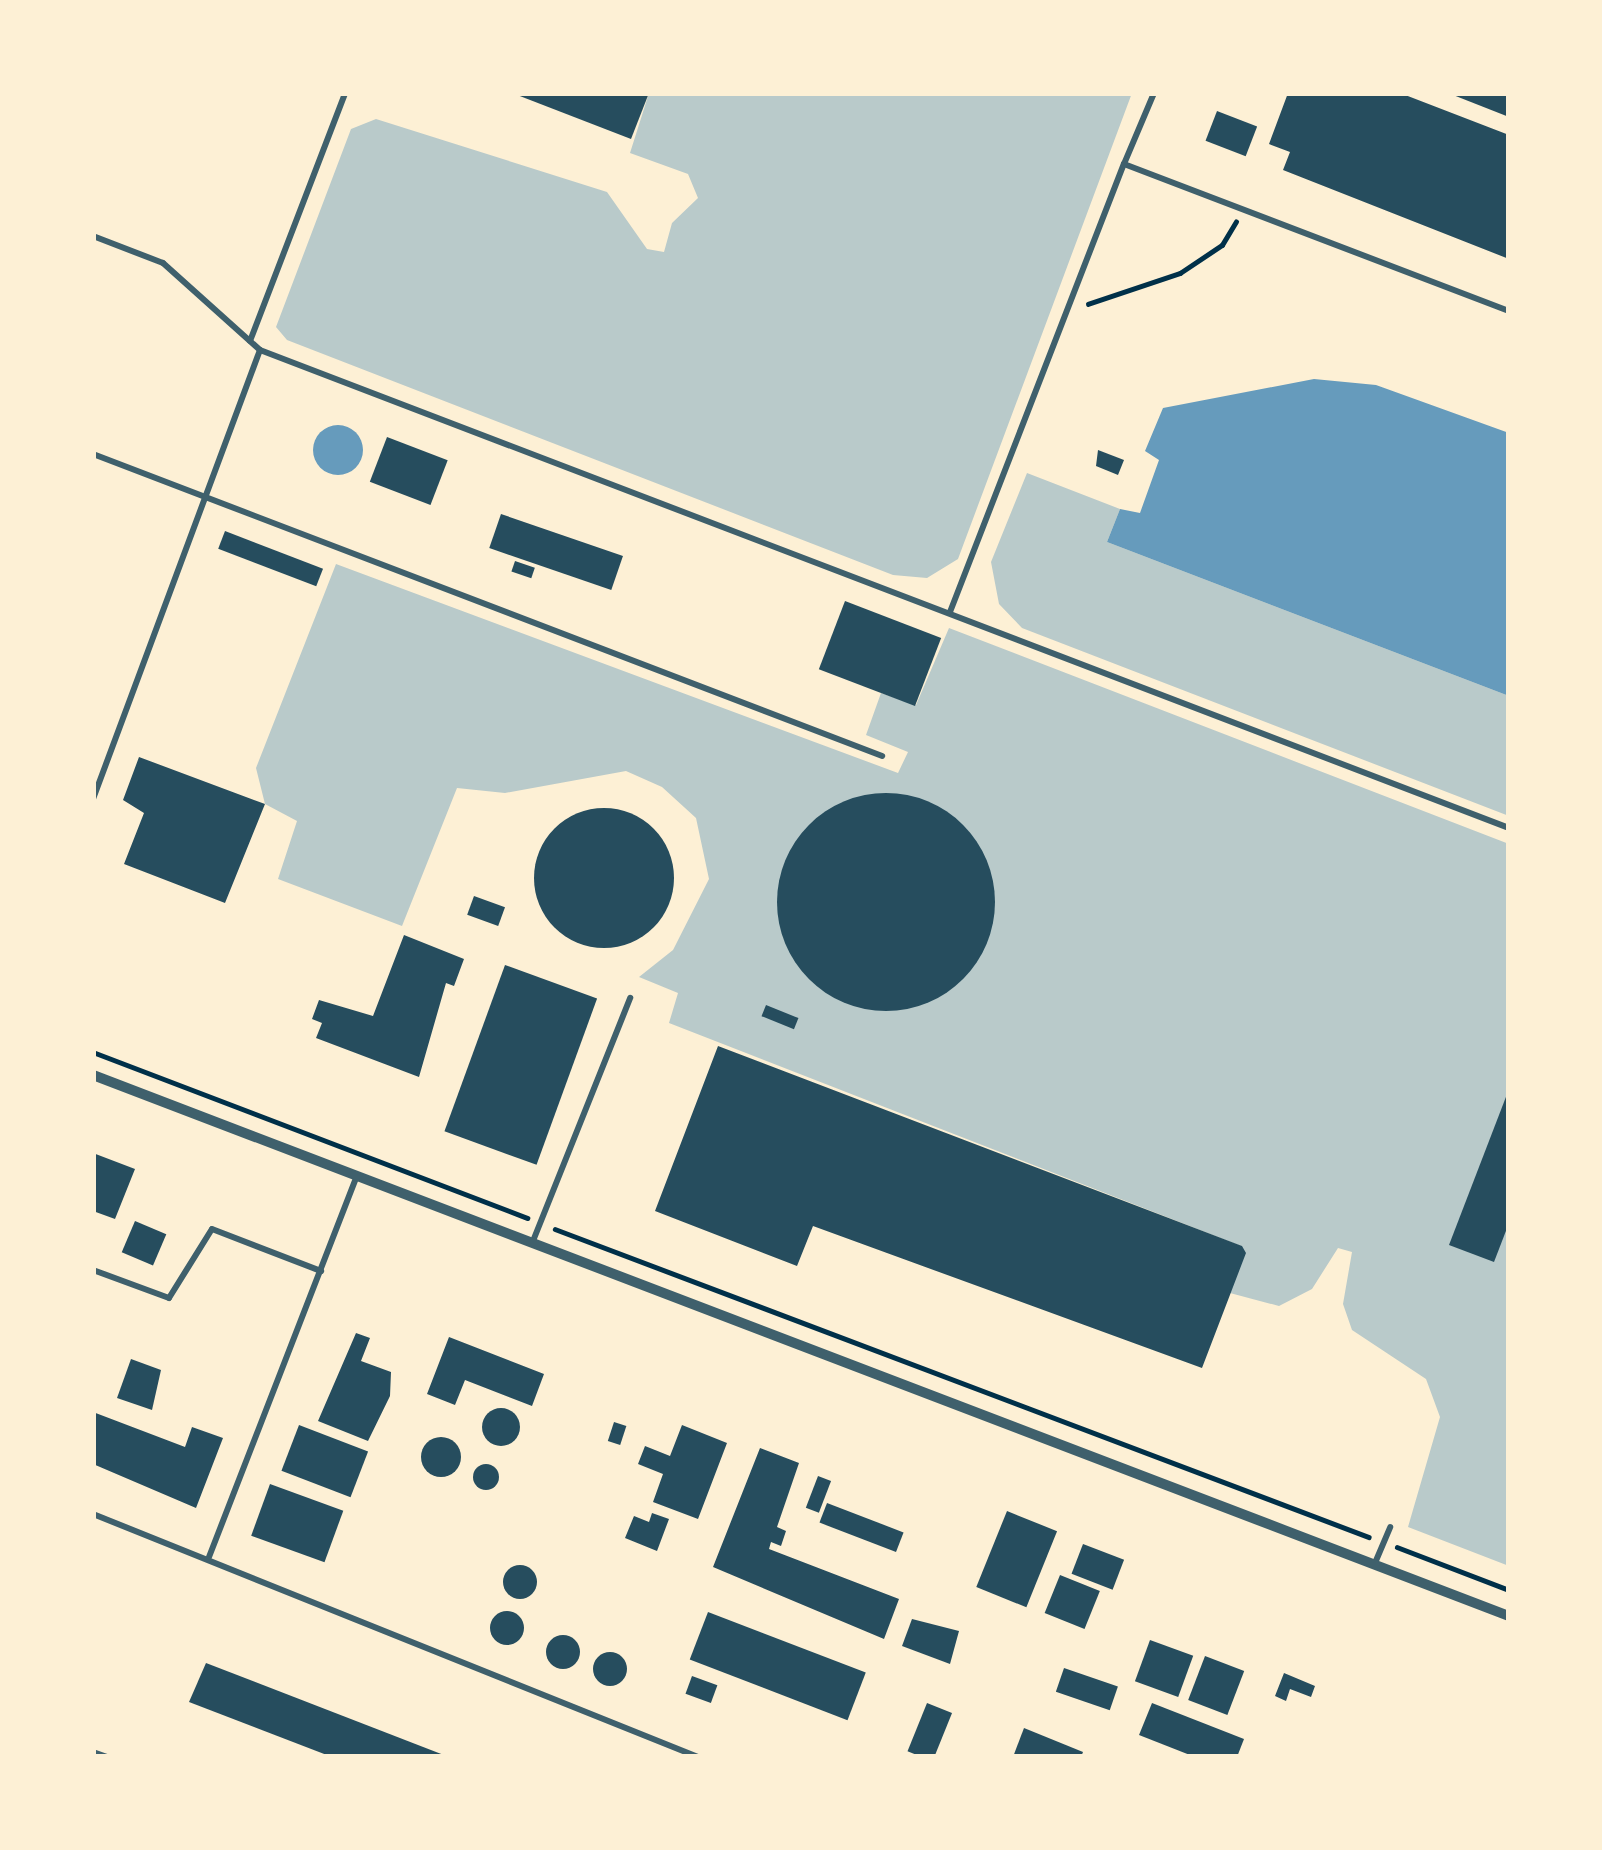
<!DOCTYPE html>
<style>
body{margin:0}
#map{position:relative;width:1602px;height:1850px;overflow:hidden;background:#fdf0d5;font-family:Cabin,sans-serif}
div>[style]{position:absolute}
.green>*{inset:0;background:#b9caca}
.water>*{inset:0;background:#669bbc}
.round{border-radius:50%}
.building>*{inset:0;background:#264d5e;transform-origin:0 0}
.path>*{height:4.5px;margin:-2.25px;padding:0 2.25px;transform-origin:2.25px;border-radius:2.25px;background:#003049}
.service>*{height:6px;margin:-3px;padding:0 3px;transform-origin:3px;border-radius:3px;background:#3f606c}
.minor>*{height:10px;margin:-5px;padding:0 5px;transform-origin:5px;border-radius:5px;background:#3f606c}
span{translate:-50% -50%;white-space:nowrap;text-align:center;line-height:1.15;-webkit-text-stroke:9px #fdf0d5;paint-order:stroke}
.frame{position:absolute;inset:0;border:96px solid #fdf0d5;pointer-events:none}
</style>
<div id="map">
<div class="green">
<div style="clip-path:polygon(649px 93px,1132px 93px,958px 559px,927px 578px,893px 575px,287px 340px,276px 327px,351px 129px,376px 119px,607px 192px,647px 249px,664px 252px,672px 223px,698px 198px,688px 174px,630px 153px)"></div>
<div style="clip-path:polygon(1027px 473px,1120px 509px,1107px 542px,1509px 696px,1509px 816px,1022px 628px,999px 604px,991px 562px)"></div>
<div style="clip-path:polygon(336px 564px,898px 773px,908px 752px,866px 735px,881px 693px,916px 705px,949px 628px,1509px 844px,1509px 1566px,1408px 1527px,1440px 1417px,1426px 1379px,1352px 1330px,1343px 1304px,1352px 1252px,1338px 1248px,1312px 1289px,1279px 1306px,1230px 1293px,1241px 1246px,669px 1023px,678px 993px,639px 977px,673px 950px,709px 879px,696px 818px,662px 787px,626px 771px,505px 793px,457px 788px,402px 926px,278px 879px,297px 821px,265px 804px,256px 768px)"></div>
</div>
<div class="water">
<div style="clip-path:polygon(1314px 379px,1376px 385px,1509px 433px,1509px 696px,1107px 542px,1120px 509px,1140px 513px,1159px 460px,1145px 451px,1163px 408px)"></div>
<div class="round" style="left:313px;top:425px;width:50px;height:50px"></div>
</div>
<div class="building">
<div style="clip-path:polygon(512px 93px,649px 93px,631px 139px)"></div>
<div style="clip-path:polygon(1288px 93px,1400px 93px,1509px 135px,1509px 259px,1283px 170px,1290px 152px,1269px 144px)"></div>
<div style="clip-path:polygon(1449px 93px,1509px 93px,1509px 117px,1448px 93px)"></div>
<div style="left:1217px;top:111px;width:43px;height:32px;rotate:21deg"></div>
<div style="left:387px;top:437px;width:65px;height:48px;rotate:21deg"></div>
<div style="clip-path:polygon(1098px 450px,1124px 460px,1118px 475px,1096px 466px)"></div>
<div style="left:501px;top:514px;width:129px;height:36px;rotate:19deg"></div>
<div style="left:225px;top:531px;width:105px;height:19px;rotate:21deg"></div>
<div style="left:515px;top:561px;width:21px;height:11px;rotate:19deg"></div>
<div style="left:845px;top:601px;width:103px;height:73px;rotate:21deg"></div>
<div style="clip-path:polygon(139px 757px,265px 804px,225px 903px,124px 864px,144px 813px,123px 800px)"></div>
<div class="round" style="left:777px;top:793px;width:218px;height:218px"></div>
<div class="round" style="left:534px;top:808px;width:140px;height:140px"></div>
<div style="left:474px;top:896px;width:33px;height:20px;rotate:20deg"></div>
<div style="clip-path:polygon(404px 935px,464px 959px,454px 986px,446px 983px,419px 1077px,316px 1038px,322px 1023px,312px 1019px,319px 1000px,373px 1016px)"></div>
<div style="left:505px;top:965px;width:98px;height:177px;rotate:20deg"></div>
<div style="left:766px;top:1005px;width:35px;height:12px;rotate:22deg"></div>
<div style="clip-path:polygon(718px 1046px,1242px 1246px,1246px 1253px,1202px 1368px,813px 1226px,797px 1266px,655px 1211px)"></div>
<div style="clip-path:polygon(1509px 1089px,1509px 1223px,1494px 1262px,1449px 1245px)"></div>
<div style="clip-path:polygon(93px 1153px,135px 1169px,115px 1219px,93px 1211px)"></div>
<div style="left:135px;top:1221px;width:34px;height:34px;rotate:23deg"></div>
<div style="clip-path:polygon(356px 1333px,370px 1338px,361px 1361px,391px 1372px,390px 1396px,368px 1441px,318px 1421px)"></div>
<div style="clip-path:polygon(449px 1337px,544px 1374px,532px 1406px,465px 1380px,455px 1405px,427px 1394px)"></div>
<div style="clip-path:polygon(131px 1359px,161px 1370px,152px 1410px,117px 1398px)"></div>
<div class="round" style="left:482px;top:1408px;width:38px;height:38px"></div>
<div style="clip-path:polygon(93px 1412px,185px 1447px,192px 1427px,223px 1438px,196px 1508px,93px 1464px)"></div>
<div style="left:614px;top:1422px;width:13px;height:20px;rotate:18deg"></div>
<div style="left:299px;top:1425px;width:74px;height:49px;rotate:21deg"></div>
<div style="clip-path:polygon(682px 1425px,727px 1443px,698px 1519px,653px 1502px,663px 1474px,638px 1464px,645px 1446px,670px 1456px)"></div>
<div class="round" style="left:421px;top:1437px;width:40px;height:40px"></div>
<div style="clip-path:polygon(760px 1448px,799px 1463px,777px 1527px,786px 1531px,781px 1546px,771px 1542px,769px 1549px,899px 1599px,884px 1639px,713px 1567px)"></div>
<div class="round" style="left:473px;top:1464px;width:26px;height:26px"></div>
<div style="left:818px;top:1476px;width:14px;height:34px;rotate:21deg"></div>
<div style="left:270px;top:1484px;width:78px;height:55px;rotate:20deg"></div>
<div style="left:827px;top:1503px;width:82px;height:21px;rotate:21deg"></div>
<div style="left:1007px;top:1511px;width:54px;height:82px;rotate:22deg"></div>
<div style="clip-path:polygon(652px 1513px,669px 1519px,657px 1551px,625px 1538px,634px 1516px,649px 1522px)"></div>
<div style="left:1083px;top:1544px;width:44px;height:32px;rotate:21deg"></div>
<div class="round" style="left:503px;top:1565px;width:34px;height:34px"></div>
<div style="left:1060px;top:1575px;width:43px;height:41px;rotate:22deg"></div>
<div class="round" style="left:490px;top:1611px;width:34px;height:34px"></div>
<div style="left:708px;top:1612px;width:169px;height:51px;rotate:21deg"></div>
<div style="clip-path:polygon(912px 1619px,959px 1631px,950px 1664px,902px 1646px)"></div>
<div class="round" style="left:546px;top:1635px;width:34px;height:34px"></div>
<div style="left:1150px;top:1640px;width:46px;height:44px;rotate:20deg"></div>
<div class="round" style="left:593px;top:1652px;width:34px;height:34px"></div>
<div style="left:1205px;top:1656px;width:42px;height:47px;rotate:21deg"></div>
<div style="clip-path:polygon(206px 1663px,449px 1757px,332px 1757px,189px 1702px)"></div>
<div style="left:1064px;top:1668px;width:57px;height:25px;rotate:19deg"></div>
<div style="clip-path:polygon(1284px 1673px,1315px 1686px,1311px 1697px,1290px 1689px,1286px 1701px,1275px 1696px)"></div>
<div style="left:692px;top:1676px;width:27px;height:19px;rotate:20deg"></div>
<div style="left:927px;top:1703px;width:27px;height:52px;rotate:22deg"></div>
<div style="clip-path:polygon(1152px 1703px,1244px 1739px,1237px 1757px,1195px 1757px,1139px 1735px)"></div>
<div style="clip-path:polygon(1024px 1728px,1083px 1752px,1081px 1757px,1013px 1757px)"></div>
</div>
<div class="path">
<div style="left:1088px;top:304px;width:97px;rotate:-18.6deg"></div>
<div style="left:1180px;top:273px;width:50px;rotate:-33.7deg"></div>
<div style="left:1222px;top:245px;width:27px;rotate:-59deg"></div>
<div style="left:93px;top:1052px;width:465px;rotate:20.9deg"></div>
<div style="left:555px;top:1229px;width:870px;rotate:20.73deg"></div>
<div style="left:1397px;top:1547px;width:120px;rotate:21deg"></div>
</div>
<div class="service">
<div style="left:1154px;top:93px;width:77px;rotate:112.9deg"></div>
<div style="left:1124px;top:164px;width:412px;rotate:20.9deg"></div>
<div style="left:93px;top:236px;width:75px;rotate:21.1deg"></div>
<div style="left:163px;top:263px;width:130px;rotate:41.9deg"></div>
<div style="left:260px;top:350px;width:1337px;rotate:20.94deg"></div>
<div style="left:250px;top:341px;width:265px;rotate:-69deg"></div>
<div style="left:93px;top:454px;width:845px;rotate:20.94deg"></div>
<div style="left:950px;top:612px;width:481px;rotate:-68.8deg"></div>
<div style="left:93px;top:799px;width:479px;rotate:-69.6deg"></div>
<div style="left:533px;top:1241px;width:262px;rotate:-68.2deg"></div>
<div style="left:93px;top:1270px;width:81px;rotate:20.2deg"></div>
<div style="left:169px;top:1298px;width:81px;rotate:-58.1deg"></div>
<div style="left:212px;top:1229px;width:117px;rotate:21.1deg"></div>
<div style="left:93px;top:1514px;width:652px;rotate:21.88deg"></div>
<div style="left:209px;top:1557px;width:407px;rotate:-68.8deg"></div>
<div style="left:1375px;top:1563px;width:39px;rotate:-67deg"></div>
<div style="left:93px;top:1752px;width:15px;rotate:20deg"></div>
</div>
<div class="minor">
<div style="left:93px;top:1075px;width:1516px;rotate:20.91deg"></div>
</div>
<div class="frame"></div>
</div>
